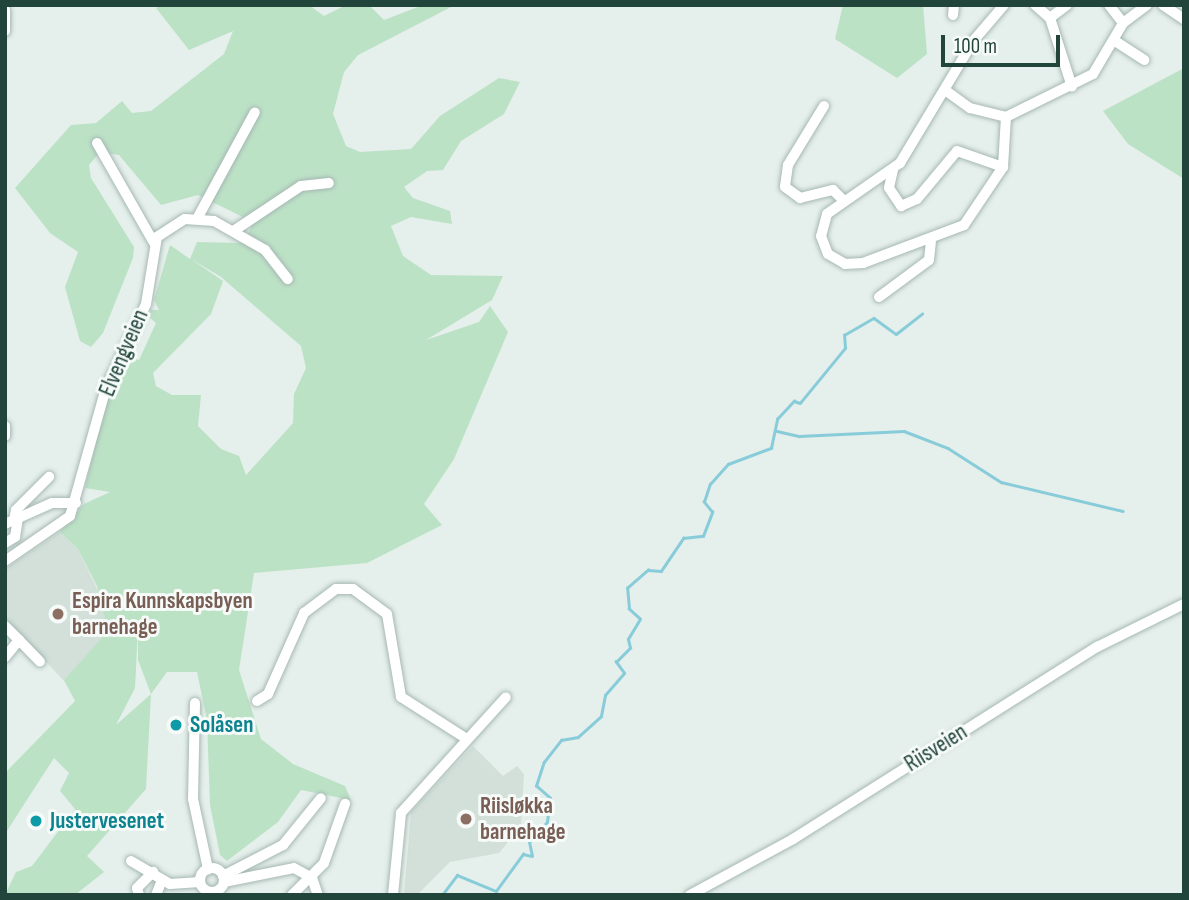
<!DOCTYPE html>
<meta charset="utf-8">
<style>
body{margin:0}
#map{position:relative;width:1189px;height:900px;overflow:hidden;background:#e5efeb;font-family:"Sofia Sans Condensed",sans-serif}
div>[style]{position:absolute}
.built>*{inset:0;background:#d3e0da}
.green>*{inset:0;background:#bce2c6}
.stream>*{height:2.5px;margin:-1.25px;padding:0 1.25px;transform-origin:1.25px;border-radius:1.25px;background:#88ccda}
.roads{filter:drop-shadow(0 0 2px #a6b8b3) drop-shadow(0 0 2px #a6b8b3)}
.minor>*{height:10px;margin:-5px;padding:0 5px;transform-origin:5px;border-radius:5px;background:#fff}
.minor>.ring{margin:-5px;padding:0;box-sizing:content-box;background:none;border:10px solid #fff;border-radius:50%}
.dots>*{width:19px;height:19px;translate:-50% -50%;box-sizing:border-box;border:4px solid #f6fbf9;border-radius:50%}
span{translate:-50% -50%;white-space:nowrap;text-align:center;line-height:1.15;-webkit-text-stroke:6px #f6fbf9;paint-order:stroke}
.street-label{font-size:23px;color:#21443b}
.education-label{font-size:23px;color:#785e54;font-weight:700}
.left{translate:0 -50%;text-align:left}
.culture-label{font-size:23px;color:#0d838f;font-weight:700}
.frame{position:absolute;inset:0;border:7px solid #21443b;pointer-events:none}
.scale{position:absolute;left:941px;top:35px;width:119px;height:32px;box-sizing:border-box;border:4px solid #21443b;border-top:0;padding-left:9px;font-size:21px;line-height:24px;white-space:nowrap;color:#21443b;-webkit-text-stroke:5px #f6fbf9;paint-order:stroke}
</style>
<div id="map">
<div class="built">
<div style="clip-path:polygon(60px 532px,78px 549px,117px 630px,78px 696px,5px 618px,5px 569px)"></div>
<div style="clip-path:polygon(473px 746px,503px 776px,517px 766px,524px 774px,521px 826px,499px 853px,450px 862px,417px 895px,404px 895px,411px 812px)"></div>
</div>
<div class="green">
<div style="clip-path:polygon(evenodd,162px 5px,309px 5px,324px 16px,346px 5px,369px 5px,384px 20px,423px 5px,455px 5px,358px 55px,344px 72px,333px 114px,346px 146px,360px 152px,411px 149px,440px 116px,499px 78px,520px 82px,504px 114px,461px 141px,443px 170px,427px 171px,404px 187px,413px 198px,450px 211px,452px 224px,411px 217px,391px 226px,403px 256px,431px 275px,503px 276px,492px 300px,426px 340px,479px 322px,490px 306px,508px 332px,454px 459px,424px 504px,442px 525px,367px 563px,254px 573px,239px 670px,261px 739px,293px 764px,345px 786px,351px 800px,301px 790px,278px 822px,227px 861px,220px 855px,210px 805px,207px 720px,197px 672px,167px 672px,151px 694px,146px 789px,87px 856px,104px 872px,75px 895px,5px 895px,16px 872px,32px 866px,75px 809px,60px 791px,69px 773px,54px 758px,5px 834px,5px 773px,75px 701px,64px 680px,108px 631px,97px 586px,78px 549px,60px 532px,84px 504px,110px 492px,85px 488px,108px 393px,125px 355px,139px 360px,156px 323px,149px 317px,151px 310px,159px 310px,154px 300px,170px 245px,190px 259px,197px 242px,244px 243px,251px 227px,247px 219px,198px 195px,161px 205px,119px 155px,100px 152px,89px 165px,91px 178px,134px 247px,133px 258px,103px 333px,91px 347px,80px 341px,65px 287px,78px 252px,50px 233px,15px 188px,71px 125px,96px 123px,122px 101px,132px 113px,151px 111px,224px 54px,233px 31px,189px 50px,156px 8px,162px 5px,191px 259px,221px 277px,301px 346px,306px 368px,294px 394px,293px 423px,246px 475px,239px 456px,221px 449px,198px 426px,201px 395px,172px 395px,156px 386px,153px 373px,211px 314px,223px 281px,191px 259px,162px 5px,138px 628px,138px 660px,151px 694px,116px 725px,135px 688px,138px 628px)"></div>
<div style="clip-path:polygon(843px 5px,923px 5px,927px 54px,897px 78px,835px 39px)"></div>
<div style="clip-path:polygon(1184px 68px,1184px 179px,1128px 144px,1103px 111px)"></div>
</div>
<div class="stream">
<div style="left:777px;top:431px;width:23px;rotate:13deg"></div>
<div style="left:799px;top:436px;width:105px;rotate:-2.7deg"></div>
<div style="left:904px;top:431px;width:47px;rotate:21.1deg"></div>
<div style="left:948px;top:448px;width:63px;rotate:32.7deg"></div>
<div style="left:1001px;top:482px;width:125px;rotate:13.4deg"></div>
<div style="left:434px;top:895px;width:4px"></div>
<div style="left:442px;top:895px;width:25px;rotate:-53deg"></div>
<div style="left:457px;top:875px;width:42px;rotate:22.3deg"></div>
<div style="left:496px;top:891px;width:46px;rotate:-53.9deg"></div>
<div style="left:523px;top:854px;width:9px;rotate:13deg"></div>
<div style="left:532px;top:856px;width:14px;rotate:-102deg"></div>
<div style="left:529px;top:842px;width:27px;rotate:-48deg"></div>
<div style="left:547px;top:822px;width:24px;rotate:-83deg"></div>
<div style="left:550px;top:798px;width:18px;rotate:-139deg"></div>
<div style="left:536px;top:786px;width:25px;rotate:-72deg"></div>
<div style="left:544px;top:762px;width:28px;rotate:-52deg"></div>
<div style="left:561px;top:740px;width:17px;rotate:-10deg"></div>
<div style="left:578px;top:737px;width:31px;rotate:-42deg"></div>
<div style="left:601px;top:716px;width:21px;rotate:-79deg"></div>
<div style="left:605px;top:695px;width:29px;rotate:-49deg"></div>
<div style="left:624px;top:673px;width:14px;rotate:-126deg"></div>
<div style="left:616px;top:662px;width:20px;rotate:-45deg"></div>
<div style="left:630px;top:648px;width:9px;rotate:-103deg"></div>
<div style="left:628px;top:639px;width:23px;rotate:-59deg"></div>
<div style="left:640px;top:619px;width:15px;rotate:-138deg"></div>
<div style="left:629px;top:609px;width:21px;rotate:-95deg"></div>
<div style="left:627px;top:588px;width:28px;rotate:-41deg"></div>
<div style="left:648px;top:570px;width:13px;rotate:4deg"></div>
<div style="left:661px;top:571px;width:40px;rotate:-56deg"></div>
<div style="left:683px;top:538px;width:20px;rotate:-6deg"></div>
<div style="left:703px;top:536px;width:26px;rotate:-69deg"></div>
<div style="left:712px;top:512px;width:13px;rotate:-129deg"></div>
<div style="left:704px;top:502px;width:19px;rotate:-72deg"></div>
<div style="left:710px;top:484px;width:27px;rotate:-48deg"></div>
<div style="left:728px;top:464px;width:46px;rotate:-20.4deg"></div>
<div style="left:771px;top:448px;width:30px;rotate:-78deg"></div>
<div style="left:777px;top:419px;width:25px;rotate:-47deg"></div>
<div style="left:794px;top:401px;width:6px;rotate:18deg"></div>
<div style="left:800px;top:403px;width:71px;rotate:-50.7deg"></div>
<div style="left:845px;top:348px;width:13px;rotate:-94deg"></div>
<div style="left:844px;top:335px;width:34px;rotate:-30deg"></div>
<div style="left:874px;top:318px;width:27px;rotate:36deg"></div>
<div style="left:896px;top:334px;width:33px;rotate:-38deg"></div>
</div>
<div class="roads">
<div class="minor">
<div style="left:1004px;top:5px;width:46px;rotate:130.6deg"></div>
<div style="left:974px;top:40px;width:144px;rotate:121deg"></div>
<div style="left:900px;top:163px;width:89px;rotate:145.1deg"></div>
<div style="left:827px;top:214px;width:23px;rotate:105deg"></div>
<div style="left:821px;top:236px;width:19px;rotate:69deg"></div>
<div style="left:828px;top:254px;width:20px;rotate:30deg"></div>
<div style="left:845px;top:264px;width:18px;rotate:-3deg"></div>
<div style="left:863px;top:263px;width:108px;rotate:-20.6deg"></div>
<div style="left:964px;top:225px;width:70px;rotate:-56.1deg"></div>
<div style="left:1003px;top:167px;width:50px;rotate:-86.6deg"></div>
<div style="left:1035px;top:5px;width:20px;rotate:41deg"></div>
<div style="left:1067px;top:5px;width:21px;rotate:143deg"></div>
<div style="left:1050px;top:18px;width:72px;rotate:72.3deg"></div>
<div style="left:1109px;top:5px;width:23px;rotate:52deg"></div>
<div style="left:1163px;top:5px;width:25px;rotate:34deg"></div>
<div style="left:5px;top:10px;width:21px;rotate:90deg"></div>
<div style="left:953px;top:15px;width:10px;rotate:-84deg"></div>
<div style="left:1115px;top:41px;width:35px;rotate:33deg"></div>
<div style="left:945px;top:90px;width:31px;rotate:36deg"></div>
<div style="left:970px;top:108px;width:37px;rotate:14deg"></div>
<div style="left:824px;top:106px;width:69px;rotate:121.4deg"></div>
<div style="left:788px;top:165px;width:22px;rotate:98deg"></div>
<div style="left:785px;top:187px;width:19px;rotate:36deg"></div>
<div style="left:800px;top:198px;width:34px;rotate:-14deg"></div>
<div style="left:833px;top:190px;width:16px;rotate:45deg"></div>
<div style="left:1006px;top:117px;width:97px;rotate:-26.3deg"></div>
<div style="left:1093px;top:74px;width:59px;rotate:-59.5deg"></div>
<div style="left:1123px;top:23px;width:30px;rotate:-37deg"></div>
<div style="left:97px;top:143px;width:115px;rotate:60.3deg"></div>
<div style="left:893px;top:170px;width:18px;rotate:103deg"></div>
<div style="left:889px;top:188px;width:22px;rotate:56deg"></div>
<div style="left:901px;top:206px;width:17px;rotate:-24deg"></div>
<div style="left:917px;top:199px;width:62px;rotate:-50.2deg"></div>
<div style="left:957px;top:151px;width:49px;rotate:19.2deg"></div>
<div style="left:198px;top:217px;width:119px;rotate:-61.5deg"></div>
<div style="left:235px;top:230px;width:79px;rotate:-33.7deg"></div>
<div style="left:301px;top:186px;width:28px;rotate:-6deg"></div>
<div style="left:879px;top:297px;width:62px;rotate:-36.5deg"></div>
<div style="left:929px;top:260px;width:18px;rotate:-84deg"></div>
<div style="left:5px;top:426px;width:10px;rotate:90deg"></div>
<div style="left:14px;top:521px;width:11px;rotate:-80deg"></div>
<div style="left:16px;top:510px;width:47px;rotate:-45deg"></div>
<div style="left:5px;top:524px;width:51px;rotate:-24.1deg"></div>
<div style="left:52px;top:503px;width:24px"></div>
<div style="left:5px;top:543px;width:12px;rotate:-31deg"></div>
<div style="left:15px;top:537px;width:18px;rotate:-81deg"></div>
<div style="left:5px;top:561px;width:79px;rotate:-34.7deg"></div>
<div style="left:70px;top:516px;width:133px;rotate:-74.3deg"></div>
<div style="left:106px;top:388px;width:93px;rotate:-64.5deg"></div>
<div style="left:146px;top:304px;width:68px;rotate:-80.7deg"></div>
<div style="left:157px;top:237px;width:33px;rotate:-33deg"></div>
<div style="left:185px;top:219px;width:29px;rotate:4deg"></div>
<div style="left:214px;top:221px;width:59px;rotate:29.6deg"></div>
<div style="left:265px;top:250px;width:37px;rotate:52deg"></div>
<div style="left:5px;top:626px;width:20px;rotate:45deg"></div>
<div style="left:19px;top:640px;width:22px;rotate:129deg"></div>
<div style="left:19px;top:640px;width:30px;rotate:46deg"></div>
<div style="left:257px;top:701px;width:13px;rotate:-32deg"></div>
<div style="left:268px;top:694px;width:89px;rotate:-66deg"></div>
<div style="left:304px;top:613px;width:40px;rotate:-37deg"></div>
<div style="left:336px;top:589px;width:17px"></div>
<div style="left:353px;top:589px;width:42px;rotate:36.3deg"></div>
<div style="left:387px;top:614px;width:84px;rotate:80.4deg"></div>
<div style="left:401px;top:697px;width:78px;rotate:32.5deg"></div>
<div style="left:195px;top:703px;width:96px;rotate:91.2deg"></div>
<div style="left:193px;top:799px;width:72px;rotate:77.9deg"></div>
<div style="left:131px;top:861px;width:45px;rotate:30.5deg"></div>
<div style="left:170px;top:884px;width:30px;rotate:-4deg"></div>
<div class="ring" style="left:200px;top:868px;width:14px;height:14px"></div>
<div style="left:223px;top:876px;width:68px;rotate:-27.3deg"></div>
<div style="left:283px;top:845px;width:60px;rotate:-51deg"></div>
<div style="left:224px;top:882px;width:71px;rotate:-11.3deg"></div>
<div style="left:294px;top:868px;width:21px;rotate:29deg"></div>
<div style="left:312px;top:878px;width:18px;rotate:71deg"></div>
<div style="left:139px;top:895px;width:7px;rotate:-106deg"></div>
<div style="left:137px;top:888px;width:23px;rotate:-45deg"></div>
<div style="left:156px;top:895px;width:16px;rotate:-68deg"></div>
<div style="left:292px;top:895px;width:45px;rotate:-45deg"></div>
<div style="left:324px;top:863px;width:63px;rotate:-70.4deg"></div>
<div style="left:393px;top:895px;width:82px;rotate:-84.4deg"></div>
<div style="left:401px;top:813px;width:156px;rotate:-47.8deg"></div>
<div style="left:690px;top:895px;width:117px;rotate:-28.5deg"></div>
<div style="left:793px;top:839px;width:360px;rotate:-32.3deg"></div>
<div style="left:1097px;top:647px;width:97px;rotate:-26.3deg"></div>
</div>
</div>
<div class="dots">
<div style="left:58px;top:614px;background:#8d6e63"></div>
<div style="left:176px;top:725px;background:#0f9aa8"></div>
<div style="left:466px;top:819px;background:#8d6e63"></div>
<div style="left:36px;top:821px;background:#0f9aa8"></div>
</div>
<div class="street-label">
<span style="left:124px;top:353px;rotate:-67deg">Elvengveien</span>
<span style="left:936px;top:748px;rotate:-32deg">Riisveien</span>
</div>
<div class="education-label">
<span class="left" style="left:72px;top:614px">Espira Kunnskapsbyen<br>barnehage</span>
<span class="left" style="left:480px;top:819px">Riisløkka<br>barnehage</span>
</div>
<div class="culture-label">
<span class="left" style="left:190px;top:725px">Solåsen</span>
<span class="left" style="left:50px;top:821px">Justervesenet</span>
</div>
<div class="frame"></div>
<div class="scale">100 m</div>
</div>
